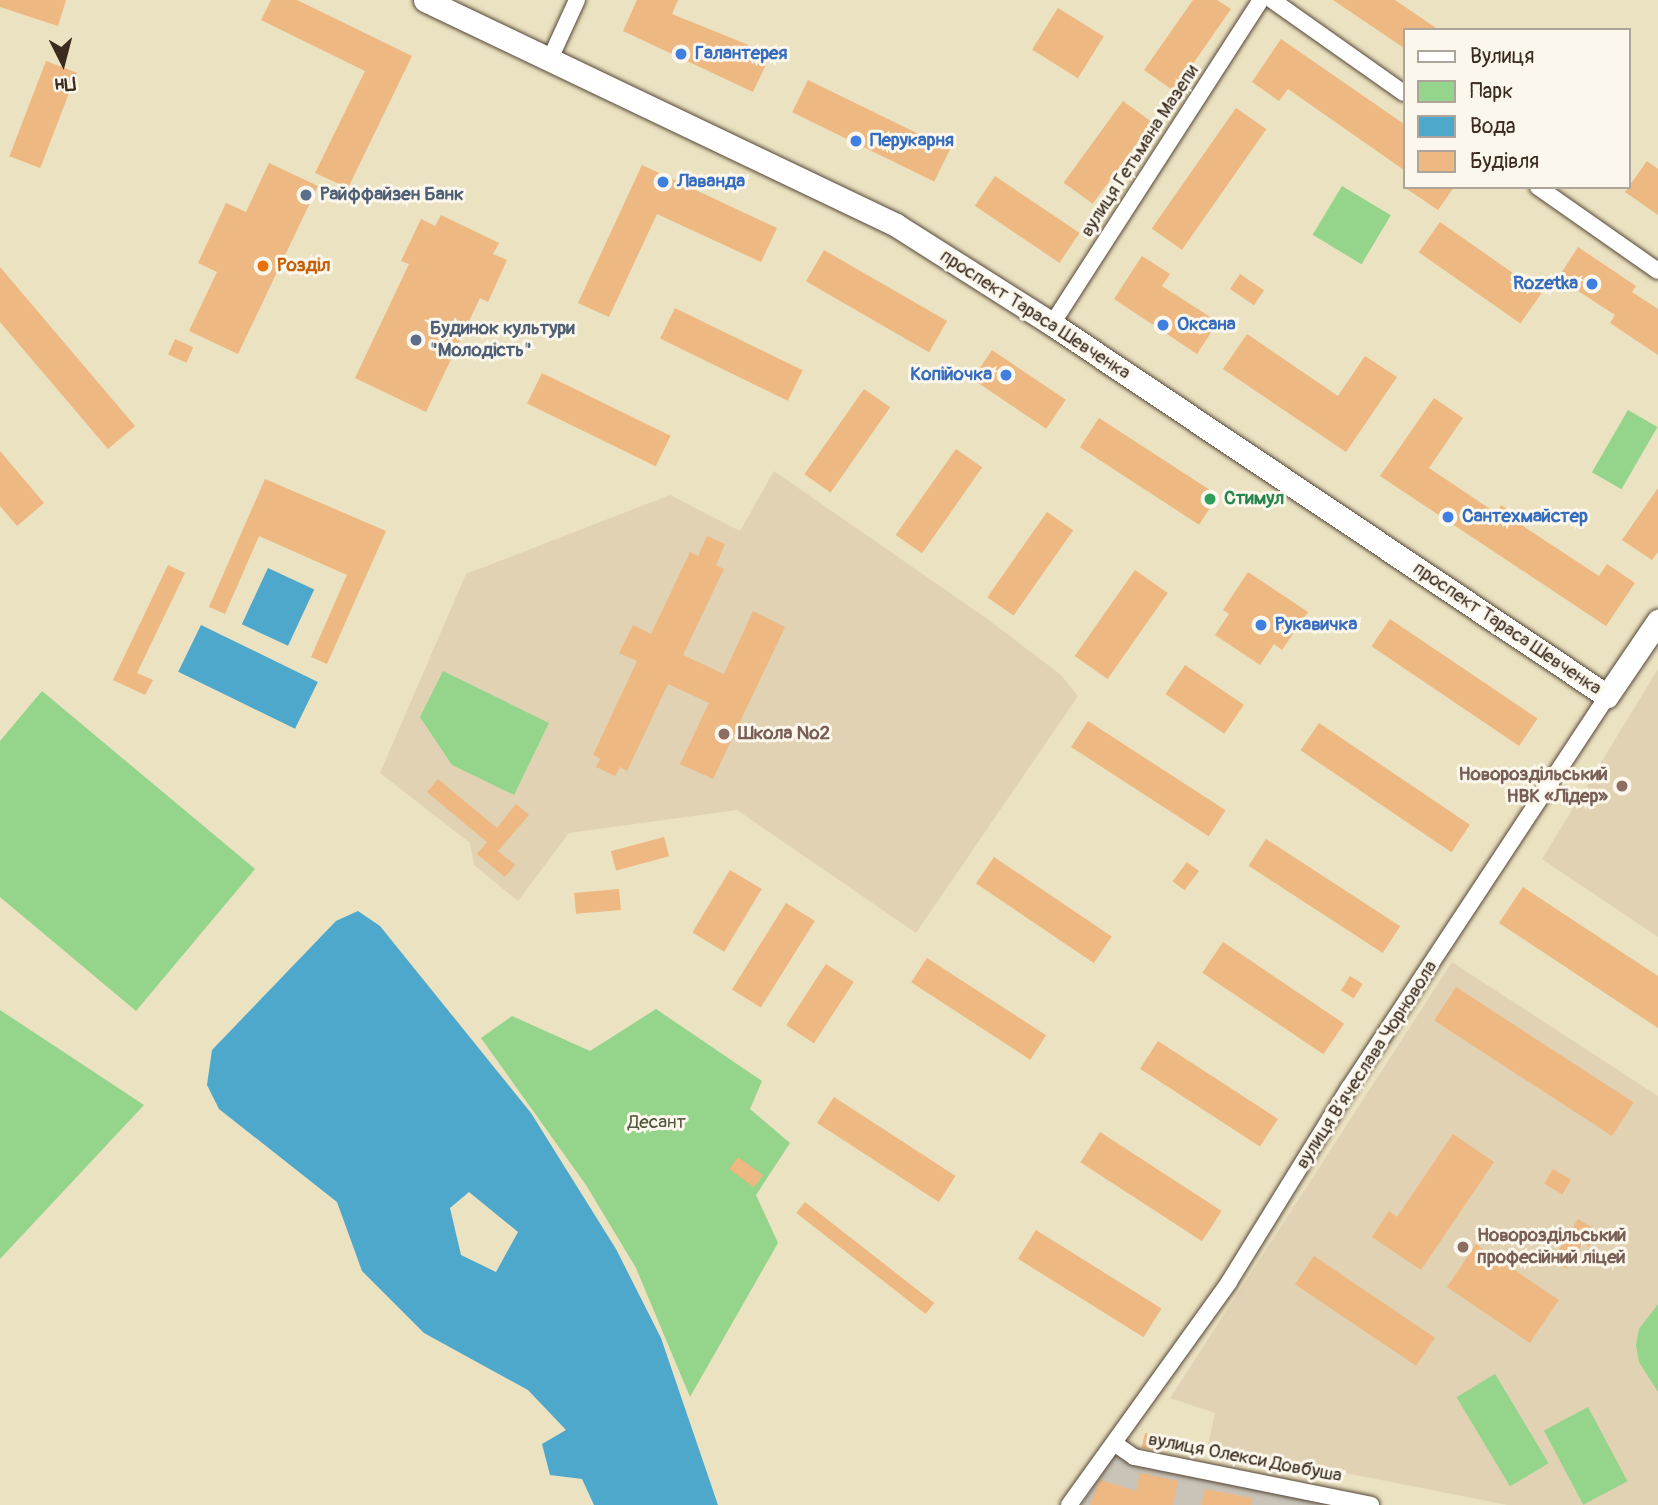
<!DOCTYPE html>
<meta charset="utf-8">
<style>
body{margin:0}
#map{position:relative;width:1658px;height:1505px;overflow:hidden;background:#ebe2c1;font-family:Pangolin,sans-serif}
div>[style]{position:absolute}
.built>*{inset:0;background:#e2d2b4}
.industrial>*{inset:0;background:#c9c3b8}
.green>*{inset:0;background:#94d48b;transform-origin:0 0}
.water>*{inset:0;background:#4ea8cb;transform-origin:0 0}
.building>*{inset:0;background:#edb881;transform-origin:0 0}
.roads{filter:drop-shadow(0 0 2px #554636) drop-shadow(0 0 2px #554636)}
.street>*{height:16px;margin:-8px;padding:0 8px;transform-origin:8px;border-radius:8px;background:#fff}
.secondary>*{height:23px;margin:-11.5px;padding:0 11.5px;transform-origin:11.5px;border-radius:11.5px;background:#fff}
.dots>*{width:19px;height:19px;translate:-50% -50%;box-sizing:border-box;border:4px solid #fbf7ec;border-radius:50%}
span{translate:-50% -50%;white-space:nowrap;text-align:center;line-height:1.15;-webkit-text-stroke:6px #fbf7ec;paint-order:stroke}
.shop-label{font-size:19px;color:#366cbe;font-weight:700}
.left{translate:0 -50%;text-align:left}
.right{translate:-100% -50%;text-align:right}
.street-label{font-size:19px;color:#3b2a1e}
.service-label{font-size:19px;color:#4e5e75;font-weight:700}
.food-label{font-size:19px;color:#c56008;font-weight:700}
.leisure-label{font-size:19px;color:#27864d;font-weight:700}
.education-label{font-size:19px;color:#785e54;font-weight:700}
.park-label{font-size:19px;color:#515439}
.legend{position:absolute;left:1403px;top:28px;width:228px;height:161px;box-sizing:border-box;background:#fbf7ec;border:2px solid #aea59a;margin:0;padding:9px 12px;list-style:none;font-size:21px;color:#3b2a1e}
.legend li{display:flex;align-items:center;gap:14px;height:35px}
.legend b{width:35px;border:2px solid #aea59a}
.north{position:absolute;left:28px;top:28px;width:70px;height:70px;-webkit-text-stroke:5px #fbf7ec;paint-order:stroke;rotate:174deg;font-size:19px;font-weight:700;line-height:28px;text-align:center;color:#3b2a1e}
.north::after{content:'';display:block;margin:auto;width:24px;height:32px;background:#3b2a1e;clip-path:polygon(50% 0,100% 100%,50% 72%,0 100%)}
</style>
<div id="map">
<div class="built">
<div style="clip-path:polygon(774px 471px,986px 618px,1061px 675px,1078px 696px,916px 933px,737px 810px,569px 833px,518px 901px,474px 865px,470px 843px,380px 773px,466px 574px,670px 495px,740px 531px)"></div>
<div style="clip-path:polygon(1658px 669px,1658px 937px,1542px 859px)"></div>
<div style="clip-path:polygon(1452px 962px,1658px 1096px,1658px 1505px,1508px 1505px,1208px 1446px,1215px 1413px,1170px 1398px)"></div>
</div>
<div class="industrial">
<div style="clip-path:polygon(1114px 1456px,1345px 1505px,1081px 1505px)"></div>
</div>
<div class="green">
<div style="left:1342px;top:186px;width:57px;height:57px;rotate:31deg"></div>
<div style="left:1628px;top:410px;width:34px;height:72px;rotate:30deg"></div>
<div style="clip-path:polygon(443px 671px,549px 723px,514px 795px,452px 765px,420px 717px)"></div>
<div style="clip-path:polygon(42px 691px,255px 869px,136px 1011px,0 897px,0 741px)"></div>
<div style="clip-path:polygon(656px 1009px,762px 1081px,750px 1109px,790px 1143px,756px 1195px,778px 1243px,690px 1397px,636px 1268px,586px 1185px,481px 1038px,512px 1016px,590px 1051px)"></div>
<div style="clip-path:polygon(0 1010px,144px 1105px,0 1259px)"></div>
<div style="clip-path:polygon(1658px 1304px,1658px 1392px,1639px 1362px,1636px 1345px,1639px 1329px)"></div>
<div style="left:1495px;top:1374px;width:104px;height:45px;rotate:59deg"></div>
<div style="left:1588px;top:1407px;width:84px;height:50px;rotate:62deg"></div>
</div>
<div class="water">
<div style="left:268px;top:568px;width:51px;height:62px;rotate:25deg"></div>
<div style="left:201px;top:625px;width:130px;height:52px;rotate:26deg"></div>
<div style="clip-path:polygon(evenodd,358px 911px,380px 926px,531px 1113px,616px 1249px,661px 1338px,718px 1505px,594px 1505px,582px 1479px,550px 1475px,542px 1444px,566px 1430px,528px 1390px,424px 1333px,362px 1271px,337px 1202px,219px 1109px,207px 1085px,212px 1050px,336px 921px,358px 911px,469px 1192px,518px 1232px,496px 1272px,461px 1255px,450px 1208px,469px 1192px)"></div>
</div>
<div class="building">
<div style="clip-path:polygon(0 0,66px 0,58px 26px,0 7px)"></div>
<div style="clip-path:polygon(271px 0,297px 0,412px 56px,348px 188px,315px 173px,365px 71px,261px 20px)"></div>
<div style="clip-path:polygon(637px 0,678px 0,672px 14px,771px 54px,753px 92px,623px 31px)"></div>
<div style="clip-path:polygon(1193px 0,1217px 0,1231px 9px,1174px 91px,1144px 70px)"></div>
<div style="clip-path:polygon(1333px 0,1395px 0,1439px 30px,1404px 30px,1404px 48px)"></div>
<div style="left:1058px;top:8px;width:54px;height:49px;rotate:32deg"></div>
<div style="clip-path:polygon(1281px 39px,1404px 124px,1404px 170px,1288px 89px,1279px 101px,1252px 82px)"></div>
<div style="left:46px;top:61px;width:33px;height:102px;rotate:21deg"></div>
<div style="left:808px;top:80px;width:158px;height:36px;rotate:26deg"></div>
<div style="left:1123px;top:101px;width:36px;height:101px;rotate:36deg"></div>
<div style="left:1236px;top:108px;width:37px;height:147px;rotate:35deg"></div>
<div style="clip-path:polygon(1647px 161px,1658px 169px,1658px 215px,1625px 192px)"></div>
<div style="clip-path:polygon(269px 163px,318px 186px,238px 354px,189px 331px,217px 272px,198px 263px,226px 203px,246px 212px)"></div>
<div style="clip-path:polygon(642px 165px,777px 228px,761px 262px,657px 214px,609px 317px,578px 303px)"></div>
<div style="left:995px;top:176px;width:102px;height:36px;rotate:34deg"></div>
<div style="clip-path:polygon(1404px 187px,1454px 187px,1438px 210px)"></div>
<div style="clip-path:polygon(441px 215px,499px 243px,493px 254px,507px 260px,488px 302px,480px 298px,426px 412px,355px 378px,409px 264px,401px 261px,421px 219px,435px 226px)"></div>
<div style="left:1440px;top:222px;width:124px;height:37px;rotate:35deg"></div>
<div style="clip-path:polygon(1578px 247px,1636px 286px,1632px 292px,1658px 309px,1658px 355px,1610px 323px,1615px 315px,1558px 278px)"></div>
<div style="left:824px;top:250px;width:142px;height:36px;rotate:30deg"></div>
<div style="clip-path:polygon(1142px 256px,1170px 274px,1162px 286px,1218px 322px,1197px 354px,1114px 299px)"></div>
<div style="clip-path:polygon(0 267px,135px 426px,108px 449px,0 322px)"></div>
<div style="left:1240px;top:274px;width:29px;height:18px;rotate:34deg"></div>
<div style="left:675px;top:308px;width:142px;height:34px;rotate:26deg"></div>
<div style="clip-path:polygon(1247px 334px,1338px 396px,1365px 356px,1397px 377px,1346px 452px,1223px 369px)"></div>
<div style="left:175px;top:339px;width:20px;height:17px;rotate:24deg"></div>
<div style="left:992px;top:350px;width:89px;height:35px;rotate:34deg"></div>
<div style="left:542px;top:373px;width:143px;height:34px;rotate:26deg"></div>
<div style="left:864px;top:389px;width:32px;height:104px;rotate:35deg"></div>
<div style="clip-path:polygon(1434px 398px,1463px 418px,1429px 468px,1496px 513px,1501px 505px,1526px 521px,1523px 526px,1599px 576px,1607px 564px,1635px 583px,1606px 626px,1380px 476px)"></div>
<div style="left:1099px;top:418px;width:142px;height:35px;rotate:33deg"></div>
<div style="left:956px;top:449px;width:32px;height:105px;rotate:35deg"></div>
<div style="clip-path:polygon(0 451px,44px 503px,17px 526px,0 506px)"></div>
<div style="clip-path:polygon(265px 479px,386px 531px,327px 664px,311px 657px,347px 575px,259px 536px,225px 614px,209px 607px)"></div>
<div style="clip-path:polygon(1658px 488px,1658px 552px,1652px 560px,1622px 540px)"></div>
<div style="left:1047px;top:512px;width:32px;height:104px;rotate:35deg"></div>
<div style="clip-path:polygon(707px 536px,725px 544px,716px 565px,724px 569px,683px 655px,724px 674px,753px 611px,785px 627px,713px 779px,680px 764px,709px 703px,668px 684px,627px 771px,620px 767px,615px 776px,596px 767px,600px 759px,593px 755px,637px 661px,619px 653px,633px 625px,651px 634px,690px 552px,698px 556px)"></div>
<div style="clip-path:polygon(168px 565px,185px 573px,137px 673px,153px 680px,145px 695px,113px 680px)"></div>
<div style="left:1135px;top:570px;width:40px;height:105px;rotate:35deg"></div>
<div style="clip-path:polygon(1248px 572px,1308px 612px,1282px 650px,1274px 644px,1260px 665px,1215px 635px,1229px 614px,1223px 610px)"></div>
<div style="left:1390px;top:619px;width:178px;height:33px;rotate:34deg"></div>
<div style="left:1185px;top:665px;width:71px;height:35px;rotate:34deg"></div>
<div style="left:1088px;top:721px;width:164px;height:31px;rotate:33deg"></div>
<div style="left:1319px;top:723px;width:182px;height:33px;rotate:34deg"></div>
<div style="clip-path:polygon(438px 779px,497px 828px,516px 804px,529px 815px,498px 851px,515px 865px,505px 877px,477px 854px,487px 842px,427px 792px)"></div>
<div style="left:664px;top:837px;width:20px;height:55px;rotate:75deg"></div>
<div style="left:1266px;top:839px;width:160px;height:32px;rotate:33deg"></div>
<div style="left:994px;top:857px;width:142px;height:32px;rotate:34deg"></div>
<div style="left:1187px;top:862px;width:15px;height:24px;rotate:37deg"></div>
<div style="left:730px;top:870px;width:37px;height:73px;rotate:31deg"></div>
<div style="clip-path:polygon(1523px 887px,1658px 976px,1658px 1028px,1499px 923px)"></div>
<div style="left:619px;top:889px;width:21px;height:45px;rotate:85deg"></div>
<div style="left:786px;top:903px;width:34px;height:102px;rotate:32deg"></div>
<div style="left:1223px;top:942px;width:146px;height:37px;rotate:34deg"></div>
<div style="left:927px;top:958px;width:142px;height:29px;rotate:33deg"></div>
<div style="left:826px;top:964px;width:33px;height:73px;rotate:33deg"></div>
<div style="left:1350px;top:976px;width:15px;height:17px;rotate:32deg"></div>
<div style="left:1456px;top:987px;width:212px;height:40px;rotate:33deg"></div>
<div style="left:1158px;top:1041px;width:143px;height:33px;rotate:33deg"></div>
<div style="left:834px;top:1097px;width:145px;height:31px;rotate:33deg"></div>
<div style="left:1100px;top:1132px;width:145px;height:36px;rotate:33deg"></div>
<div style="clip-path:polygon(1453px 1134px,1494px 1162px,1421px 1270px,1372px 1237px,1389px 1211px,1397px 1217px)"></div>
<div style="left:738px;top:1157px;width:31px;height:15px;rotate:36deg"></div>
<div style="left:1553px;top:1169px;width:21px;height:17px;rotate:31deg"></div>
<div style="left:805px;top:1202px;width:164px;height:14px;rotate:38deg"></div>
<div style="clip-path:polygon(1578px 1219px,1598px 1231px,1589px 1247px,1583px 1243px,1567px 1269px,1552px 1261px)"></div>
<div style="left:1036px;top:1230px;width:148px;height:34px;rotate:32deg"></div>
<div style="left:1476px;top:1244px;width:100px;height:52px;rotate:34deg"></div>
<div style="left:1314px;top:1256px;width:146px;height:34px;rotate:34deg"></div>
<div style="left:1145px;top:1433px;width:13px;height:15px;rotate:13deg"></div>
<div style="clip-path:polygon(1140px 1473px,1178px 1481px,1173px 1505px,1090px 1505px,1100px 1480px,1136px 1491px)"></div>
<div style="clip-path:polygon(1205px 1489px,1252px 1498px,1251px 1505px,1201px 1505px)"></div>
</div>
<div class="roads">
<div class="street">
<div style="left:1272px;top:0;width:161px;rotate:35.2deg"></div>
<div style="left:550px;top:59px;width:65px;rotate:-65.4deg"></div>
<div style="left:1538px;top:187px;width:146px;rotate:35deg"></div>
<div style="left:1052px;top:324px;width:386px;rotate:-57.2deg"></div>
<div style="left:1114px;top:1443px;width:24px;rotate:35deg"></div>
<div style="left:1134px;top:1457px;width:242px;rotate:11.4deg"></div>
<div style="left:1069px;top:1505px;width:274px;rotate:-54.3deg"></div>
<div style="left:1229px;top:1282px;width:228px;rotate:-58.3deg"></div>
<div style="left:1349px;top:1088px;width:469px;rotate:-56.6deg"></div>
</div>
<div class="secondary">
<div style="left:425px;top:0;width:522px;rotate:25.53deg"></div>
<div style="left:896px;top:225px;width:185px;rotate:32.4deg"></div>
<div style="left:1052px;top:324px;width:668px;rotate:33.83deg"></div>
<div style="left:1607px;top:696px;width:91px;rotate:-55.8deg"></div>
</div>
</div>
<div class="dots">
<div style="left:681px;top:54px;background:#3f7fe0"></div>
<div style="left:856px;top:141px;background:#3f7fe0"></div>
<div style="left:663px;top:182px;background:#3f7fe0"></div>
<div style="left:306px;top:195px;background:#5c6f8a"></div>
<div style="left:263px;top:266px;background:#e8710a"></div>
<div style="left:1592px;top:284px;background:#3f7fe0"></div>
<div style="left:1163px;top:325px;background:#3f7fe0"></div>
<div style="left:416px;top:340px;background:#5c6f8a"></div>
<div style="left:1006px;top:375px;background:#3f7fe0"></div>
<div style="left:1210px;top:499px;background:#2e9e5b"></div>
<div style="left:1448px;top:517px;background:#3f7fe0"></div>
<div style="left:1261px;top:625px;background:#3f7fe0"></div>
<div style="left:724px;top:734px;background:#8d6e63"></div>
<div style="left:1622px;top:786px;background:#8d6e63"></div>
<div style="left:1463px;top:1247px;background:#8d6e63"></div>
</div>
<div class="shop-label">
<span class="left" style="left:695px;top:54px">Галантерея</span>
<span class="left" style="left:870px;top:141px">Перукарня</span>
<span class="left" style="left:677px;top:182px">Лаванда</span>
<span class="right" style="left:1578px;top:284px">Rozetka</span>
<span class="left" style="left:1177px;top:325px">Оксана</span>
<span class="right" style="left:992px;top:375px">Копійочка</span>
<span class="left" style="left:1462px;top:517px">Сантехмайстер</span>
<span class="left" style="left:1275px;top:625px">Рукавичка</span>
</div>
<div class="street-label">
<span style="left:1140px;top:151px;rotate:-57deg">вулиця Гетьмана Мазепи</span>
<span style="left:1035px;top:315px;rotate:33deg">проспект Тараса Шевченка</span>
<span style="left:1507px;top:629px;rotate:34deg">проспект Тараса Шевченка</span>
<span style="left:1367px;top:1065px;rotate:-57deg">вулиця Вʼячеслава Чорновола</span>
<span style="left:1245px;top:1458px;rotate:11deg">вулиця Олекси Довбуша</span>
</div>
<div class="service-label">
<span class="left" style="left:320px;top:195px">Райффайзен Банк</span>
<span class="left" style="left:430px;top:340px">Будинок культури<br>"Молодість"</span>
</div>
<div class="food-label">
<span class="left" style="left:277px;top:266px">Розділ</span>
</div>
<div class="leisure-label">
<span class="left" style="left:1224px;top:499px">Стимул</span>
</div>
<div class="education-label">
<span class="left" style="left:738px;top:734px">Школа №2</span>
<span class="right" style="left:1608px;top:786px">Новороздільський<br>НВК «Лідер»</span>
<span class="left" style="left:1477px;top:1247px">Новороздільський<br>професійний ліцей</span>
</div>
<div class="park-label">
<span style="left:657px;top:1123px">Десант</span>
</div>
<ul class="legend">
<li><b style="height:9px;background:#fff"></b>Вулиця</li>
<li><b style="height:19px;background:#94d48b"></b>Парк</li>
<li><b style="height:19px;background:#4ea8cb"></b>Вода</li>
<li><b style="height:19px;background:#edb881"></b>Будівля</li>
</ul>
<div class="north">Пн</div>
</div>
